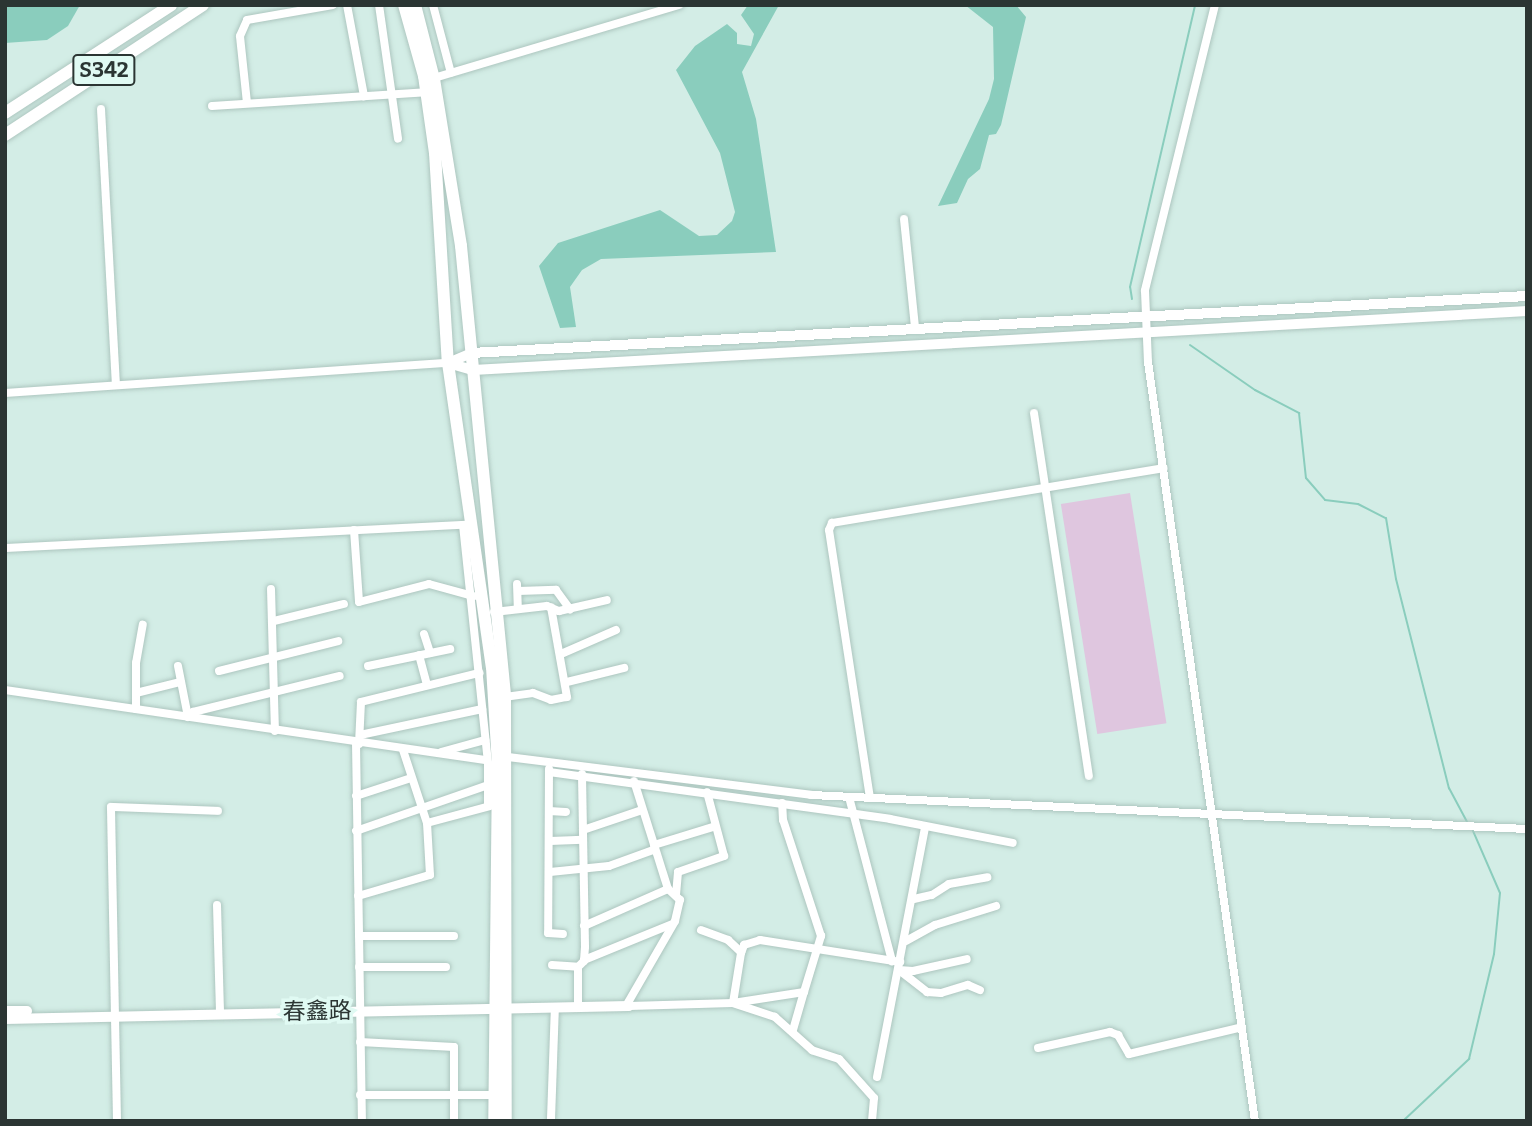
<!DOCTYPE html>
<meta charset="utf-8">
<style>
body{margin:0}
#map{position:relative;width:1532px;height:1126px;overflow:hidden;background:#d3ede6;font-family:Bitter,"Noto Sans SC",serif}
div>[style]{position:absolute}
.green>*{inset:0;background:#dfc6df;transform-origin:0 0}
.water>*{inset:0;background:#8acdbd}
.stream>*{height:2px;margin:-1px;padding:0 1px;transform-origin:1px;border-radius:1px;background:#8acdbd}
.roads{filter:drop-shadow(0 0 2px #adc6bf) drop-shadow(0 0 2px #adc6bf)}
.street>*{height:8px;margin:-4px;padding:0 4px;transform-origin:4px;border-radius:4px;background:#fff}
.secondary>*{height:10px;margin:-5px;padding:0 5px;transform-origin:5px;border-radius:5px;background:#fff}
.primary>*{height:12px;margin:-6px;padding:0 6px;transform-origin:6px;border-radius:6px;background:#fff}
span{translate:-50% -50%;white-space:nowrap;text-align:center;line-height:1.15;-webkit-text-stroke:7px #e0faf3;paint-order:stroke}
.shield-label span{padding:2px 5px;background:#e0faf3;border:2px solid;border-radius:5px;-webkit-text-stroke-width:0}
.shield-label{font-size:21px;color:#2b3533;font-weight:700}
.street-label{font-size:23px;color:#2b3533}
.frame{position:absolute;inset:0;border:7px solid #2b3533;pointer-events:none}
</style>
<div id="map">
<div class="green">
<div style="left:1130px;top:493px;width:233px;height:70px;rotate:81deg"></div>
</div>
<div class="water">
<div style="clip-path:polygon(5px 5px,80px 5px,68px 26px,47px 40px,5px 43px)"></div>
<div style="clip-path:polygon(748px 5px,779px 5px,742px 72px,756px 119px,776px 252px,601px 259px,582px 270px,570px 287px,576px 327px,560px 328px,539px 266px,558px 243px,660px 210px,699px 236px,717px 235px,732px 221px,735px 212px,720px 153px,676px 70px,695px 46px,727px 24px,737px 33px,737px 44px,751px 46px,754px 34px,741px 15px)"></div>
<div style="clip-path:polygon(965px 5px,1016px 5px,1026px 17px,1001px 125px,996px 134px,989px 135px,980px 169px,968px 179px,957px 203px,938px 206px,989px 99px,994px 79px,993px 27px)"></div>
</div>
<div class="stream">
<div style="left:1132px;top:299px;width:12px;rotate:-99deg"></div>
<div style="left:1130px;top:287px;width:289px;rotate:-77deg"></div>
<div style="left:1190px;top:345px;width:79px;rotate:34.7deg"></div>
<div style="left:1255px;top:390px;width:50px;rotate:27.6deg"></div>
<div style="left:1299px;top:413px;width:65px;rotate:83.9deg"></div>
<div style="left:1306px;top:478px;width:29px;rotate:49deg"></div>
<div style="left:1325px;top:500px;width:33px;rotate:7deg"></div>
<div style="left:1358px;top:504px;width:31px;rotate:27deg"></div>
<div style="left:1386px;top:518px;width:62px;rotate:80.7deg"></div>
<div style="left:1396px;top:579px;width:216px;rotate:75.8deg"></div>
<div style="left:1449px;top:788px;width:40px;rotate:62deg"></div>
<div style="left:1403px;top:1121px;width:91px;rotate:-43.2deg"></div>
<div style="left:1469px;top:1059px;width:108px;rotate:-76.6deg"></div>
<div style="left:1494px;top:954px;width:61px;rotate:-84.4deg"></div>
<div style="left:1500px;top:893px;width:68px;rotate:-113.5deg"></div>
</div>
<div class="roads">
<div class="street">
<div style="left:347px;top:5px;width:93px;rotate:79.4deg"></div>
<div style="left:379px;top:5px;width:135px;rotate:81.9deg"></div>
<div style="left:433px;top:5px;width:70px;rotate:75.2deg"></div>
<div style="left:1215px;top:5px;width:294px;rotate:103.8deg"></div>
<div style="left:1145px;top:291px;width:71px;rotate:87.6deg"></div>
<div style="left:1148px;top:362px;width:767px;rotate:81.98deg"></div>
<div style="left:434px;top:78px;width:256px;rotate:-16.6deg"></div>
<div style="left:247px;top:103px;width:67px;rotate:-96deg"></div>
<div style="left:240px;top:36px;width:17px;rotate:-66deg"></div>
<div style="left:247px;top:20px;width:87px;rotate:-9.9deg"></div>
<div style="left:212px;top:106px;width:218px;rotate:-3.7deg"></div>
<div style="left:101px;top:109px;width:276px;rotate:86.9deg"></div>
<div style="left:904px;top:219px;width:110px;rotate:84.2deg"></div>
<div style="left:5px;top:393px;width:444px;rotate:-3.9deg"></div>
<div style="left:1034px;top:413px;width:367px;rotate:81.4deg"></div>
<div style="left:463px;top:525px;width:239px;rotate:84deg"></div>
<div style="left:488px;top:763px;width:43px;rotate:90deg"></div>
<div style="left:354px;top:530px;width:72px;rotate:86deg"></div>
<div style="left:359px;top:602px;width:72px;rotate:-14.4deg"></div>
<div style="left:429px;top:584px;width:46px;rotate:15.3deg"></div>
<div style="left:5px;top:548px;width:468px;rotate:-2.9deg"></div>
<div style="left:517px;top:584px;width:25px;rotate:88deg"></div>
<div style="left:271px;top:589px;width:142px;rotate:88.4deg"></div>
<div style="left:518px;top:591px;width:38px;rotate:-2deg"></div>
<div style="left:556px;top:590px;width:24px;rotate:54deg"></div>
<div style="left:494px;top:612px;width:53px;rotate:-6.5deg"></div>
<div style="left:547px;top:606px;width:13px;rotate:23deg"></div>
<div style="left:559px;top:611px;width:49px;rotate:-12.9deg"></div>
<div style="left:274px;top:621px;width:72px;rotate:-13.7deg"></div>
<div style="left:424px;top:634px;width:20px;rotate:72deg"></div>
<div style="left:561px;top:654px;width:60px;rotate:-23.6deg"></div>
<div style="left:419px;top:655px;width:31px;rotate:75deg"></div>
<div style="left:178px;top:666px;width:52px;rotate:78.9deg"></div>
<div style="left:188px;top:717px;width:7px;rotate:-45deg"></div>
<div style="left:193px;top:712px;width:151px;rotate:-13.8deg"></div>
<div style="left:368px;top:666px;width:84px;rotate:-11.7deg"></div>
<div style="left:219px;top:671px;width:123px;rotate:-14.1deg"></div>
<div style="left:567px;top:682px;width:59px;rotate:-13.8deg"></div>
<div style="left:5px;top:690px;width:487px;rotate:8.3deg"></div>
<div style="left:136px;top:693px;width:45px;rotate:-14deg"></div>
<div style="left:505px;top:697px;width:28px;rotate:-8deg"></div>
<div style="left:533px;top:693px;width:19px;rotate:21deg"></div>
<div style="left:551px;top:700px;width:16px;rotate:-11deg"></div>
<div style="left:567px;top:697px;width:91px;rotate:-100.1deg"></div>
<div style="left:136px;top:709px;width:46px;rotate:-90deg"></div>
<div style="left:136px;top:663px;width:39px;rotate:-80deg"></div>
<div style="left:360px;top:735px;width:125px;rotate:-12deg"></div>
<div style="left:356px;top:743px;width:378px;rotate:89.1deg"></div>
<div style="left:359px;top:744px;width:42px;rotate:-87.3deg"></div>
<div style="left:361px;top:702px;width:122px;rotate:-13.8deg"></div>
<div style="left:403px;top:750px;width:77px;rotate:71.8deg"></div>
<div style="left:427px;top:823px;width:65px;rotate:-15.1deg"></div>
<div style="left:441px;top:752px;width:46px;rotate:-15.3deg"></div>
<div style="left:508px;top:757px;width:305px;rotate:7.1deg"></div>
<div style="left:811px;top:795px;width:717px;rotate:2.72deg"></div>
<div style="left:549px;top:769px;width:164px;rotate:90.3deg"></div>
<div style="left:548px;top:933px;width:15px;rotate:4deg"></div>
<div style="left:549px;top:772px;width:344px;rotate:7.8deg"></div>
<div style="left:890px;top:819px;width:125px;rotate:11deg"></div>
<div style="left:356px;top:796px;width:58px;rotate:-18.1deg"></div>
<div style="left:849px;top:797px;width:170px;rotate:75.3deg"></div>
<div style="left:870px;top:798px;width:271px;rotate:-98.7deg"></div>
<div style="left:829px;top:530px;width:8px;rotate:-67deg"></div>
<div style="left:832px;top:523px;width:336px;rotate:-9.4deg"></div>
<div style="left:549px;top:811px;width:17px;rotate:3deg"></div>
<div style="left:583px;top:830px;width:62px;rotate:-18.7deg"></div>
<div style="left:356px;top:831px;width:140px;rotate:-19.2deg"></div>
<div style="left:550px;top:841px;width:33px;rotate:-2deg"></div>
<div style="left:654px;top:845px;width:62px;rotate:-17deg"></div>
<div style="left:550px;top:872px;width:59px;rotate:-5.8deg"></div>
<div style="left:609px;top:866px;width:47px;rotate:-20deg"></div>
<div style="left:676px;top:895px;width:23px;rotate:-85deg"></div>
<div style="left:678px;top:872px;width:49px;rotate:-19.2deg"></div>
<div style="left:724px;top:856px;width:66px;rotate:-104.9deg"></div>
<div style="left:358px;top:896px;width:75px;rotate:-16.3deg"></div>
<div style="left:430px;top:875px;width:52px;rotate:-93.3deg"></div>
<div style="left:914px;top:899px;width:18px;rotate:-13deg"></div>
<div style="left:932px;top:895px;width:20px;rotate:-33deg"></div>
<div style="left:949px;top:884px;width:39px;rotate:-10deg"></div>
<div style="left:217px;top:905px;width:109px;rotate:88.4deg"></div>
<div style="left:584px;top:926px;width:92px;rotate:-23.8deg"></div>
<div style="left:701px;top:930px;width:29px;rotate:20deg"></div>
<div style="left:728px;top:940px;width:18px;rotate:43deg"></div>
<div style="left:359px;top:936px;width:95px"></div>
<div style="left:906px;top:941px;width:33px;rotate:-29deg"></div>
<div style="left:935px;top:925px;width:64px;rotate:-17.3deg"></div>
<div style="left:584px;top:960px;width:95px;rotate:-22.2deg"></div>
<div style="left:552px;top:965px;width:26px;rotate:4deg"></div>
<div style="left:359px;top:967px;width:87px"></div>
<div style="left:899px;top:970px;width:36px;rotate:38deg"></div>
<div style="left:927px;top:992px;width:14px;rotate:4deg"></div>
<div style="left:941px;top:993px;width:28px;rotate:-17deg"></div>
<div style="left:968px;top:985px;width:13px;rotate:23deg"></div>
<div style="left:899px;top:970px;width:14px;rotate:4deg"></div>
<div style="left:913px;top:971px;width:55px;rotate:-12.5deg"></div>
<div style="left:626px;top:1006px;width:98px;rotate:-60deg"></div>
<div style="left:675px;top:921px;width:22px;rotate:-77deg"></div>
<div style="left:680px;top:900px;width:16px;rotate:-137deg"></div>
<div style="left:668px;top:889px;width:113px;rotate:-107.5deg"></div>
<div style="left:629px;top:1006px;width:104px;rotate:-1.7deg"></div>
<div style="left:733px;top:1003px;width:72px;rotate:-8.8deg"></div>
<div style="left:804px;top:992px;width:59px;rotate:-73.1deg"></div>
<div style="left:821px;top:936px;width:122px;rotate:-108.1deg"></div>
<div style="left:783px;top:820px;width:17px;rotate:-93deg"></div>
<div style="left:578px;top:1007px;width:40px;rotate:-90deg"></div>
<div style="left:578px;top:967px;width:8px;rotate:-45deg"></div>
<div style="left:584px;top:961px;width:14px;rotate:-86deg"></div>
<div style="left:585px;top:947px;width:173px;rotate:-91deg"></div>
<div style="left:793px;top:1030px;width:40px;rotate:-74deg"></div>
<div style="left:360px;top:1042px;width:94px;rotate:3deg"></div>
<div style="left:454px;top:1047px;width:74px;rotate:90deg"></div>
<div style="left:1038px;top:1048px;width:74px;rotate:-12.5deg"></div>
<div style="left:1110px;top:1032px;width:9px;rotate:21deg"></div>
<div style="left:1118px;top:1035px;width:22px;rotate:60deg"></div>
<div style="left:1129px;top:1054px;width:116px;rotate:-13.4deg"></div>
<div style="left:877px;top:1077px;width:255px;rotate:-79.1deg"></div>
<div style="left:360px;top:1095px;width:134px"></div>
<div style="left:551px;top:1119px;width:112px;rotate:-88deg"></div>
<div style="left:117px;top:1121px;width:314px;rotate:-91.1deg"></div>
<div style="left:111px;top:807px;width:107px;rotate:2.1deg"></div>
<div style="left:872px;top:1121px;width:23px;rotate:-85deg"></div>
<div style="left:874px;top:1098px;width:52px;rotate:-131.9deg"></div>
<div style="left:839px;top:1059px;width:28px;rotate:-162deg"></div>
<div style="left:812px;top:1050px;width:50px;rotate:-138.3deg"></div>
<div style="left:775px;top:1017px;width:44px;rotate:-161.6deg"></div>
<div style="left:733px;top:1003px;width:51px;rotate:-80.9deg"></div>
<div style="left:741px;top:953px;width:9px;rotate:-69deg"></div>
<div style="left:744px;top:945px;width:17px;rotate:-17deg"></div>
<div style="left:760px;top:940px;width:142px;rotate:8.9deg"></div>
</div>
<div class="secondary">
<div style="left:448px;top:363px;width:25px;rotate:-23deg"></div>
<div style="left:471px;top:353px;width:1058px;rotate:-3.09deg"></div>
<div style="left:448px;top:363px;width:26px;rotate:16deg"></div>
<div style="left:473px;top:370px;width:1056px;rotate:-3.2deg"></div>
<div style="left:5px;top:1011px;width:22px"></div>
<div style="left:5px;top:1019px;width:624px;rotate:-1.19deg"></div>
</div>
<div class="primary">
<div style="left:404px;top:5px;width:74px;rotate:74.3deg"></div>
<div style="left:424px;top:76px;width:78px;rotate:81.9deg"></div>
<div style="left:435px;top:153px;width:210px;rotate:86.5deg"></div>
<div style="left:448px;top:363px;width:307px;rotate:81.8deg"></div>
<div style="left:492px;top:667px;width:97px;rotate:86.5deg"></div>
<div style="left:498px;top:764px;width:357px;rotate:90.6deg"></div>
<div style="left:415px;top:5px;width:76px;rotate:75.6deg"></div>
<div style="left:434px;top:79px;width:169px;rotate:80.8deg"></div>
<div style="left:461px;top:246px;width:454px;rotate:84.4deg"></div>
<div style="left:505px;top:698px;width:423px;rotate:89.9deg"></div>
<div style="left:5px;top:113px;width:198px;rotate:-33deg"></div>
<div style="left:5px;top:135px;width:237px;rotate:-33.3deg"></div>
</div>
</div>
<div class="shield-label">
<span style="left:104px;top:70px">S342</span>
</div>
<div class="street-label">
<span style="left:317px;top:1011px;rotate:-1deg">春鑫路</span>
</div>
<div class="frame"></div>
</div>
